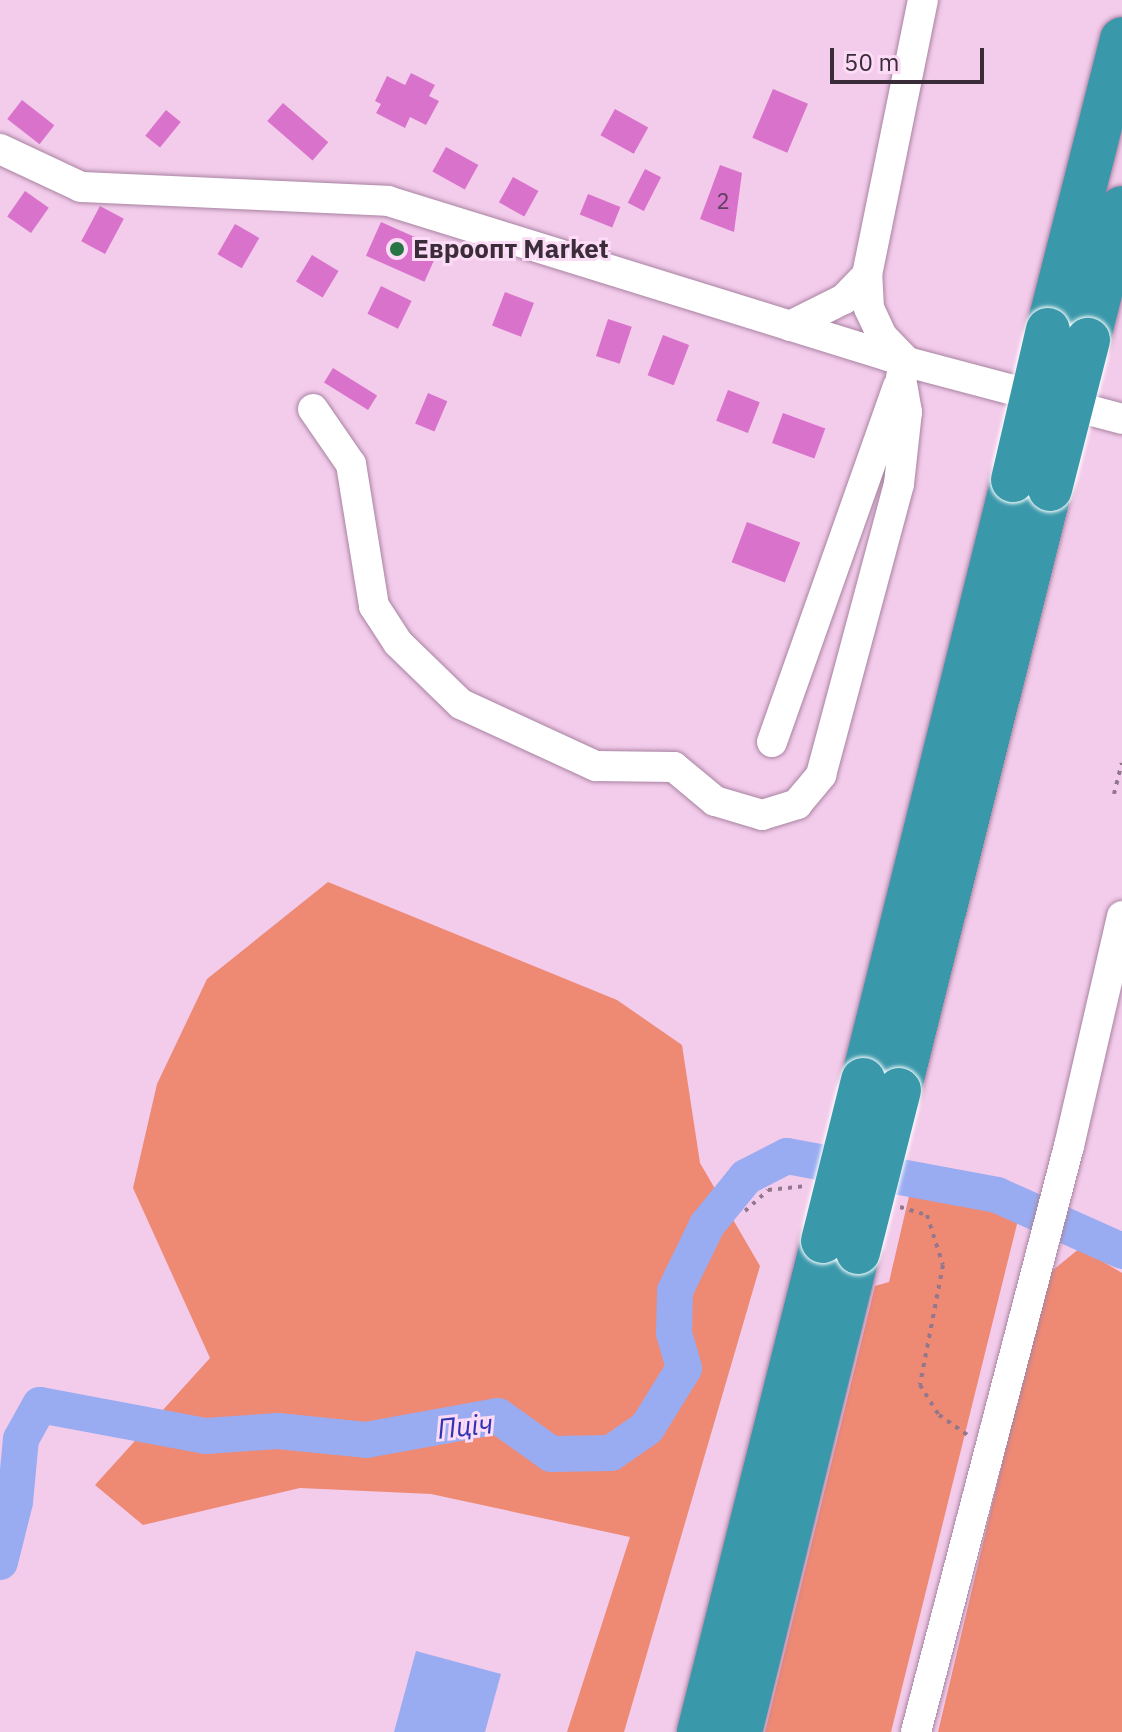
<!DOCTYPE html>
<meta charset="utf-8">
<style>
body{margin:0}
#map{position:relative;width:1122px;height:1732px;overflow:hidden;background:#f3cbeb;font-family:"IBM Plex Sans",sans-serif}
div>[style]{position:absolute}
.green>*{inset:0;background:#ee8974}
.water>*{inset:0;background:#9aacf1}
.river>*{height:36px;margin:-18px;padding:0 18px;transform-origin:18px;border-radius:18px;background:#9aacf1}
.building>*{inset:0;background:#d972cb;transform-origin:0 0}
.path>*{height:4px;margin-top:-2px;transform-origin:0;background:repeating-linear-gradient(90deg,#92778d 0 4px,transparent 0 10px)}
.roads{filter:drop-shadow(0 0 2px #a883a1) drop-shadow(0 0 2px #a883a1)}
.minor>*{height:30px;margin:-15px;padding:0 15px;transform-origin:15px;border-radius:15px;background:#fff}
.highway>*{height:44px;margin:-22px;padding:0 22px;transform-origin:22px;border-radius:22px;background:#3a98ab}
.bridges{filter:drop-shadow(0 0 2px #fff) drop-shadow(0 0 2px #fff)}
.highway-bridge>*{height:44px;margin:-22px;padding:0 22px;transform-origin:22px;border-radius:22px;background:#3a98ab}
.dots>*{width:22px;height:22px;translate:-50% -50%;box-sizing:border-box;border:4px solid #fbdbf5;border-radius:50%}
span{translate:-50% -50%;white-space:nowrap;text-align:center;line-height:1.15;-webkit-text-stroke:6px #fbdbf5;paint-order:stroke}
.number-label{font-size:22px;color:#623e5e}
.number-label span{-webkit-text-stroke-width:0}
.poi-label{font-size:26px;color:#3b2c39;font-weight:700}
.left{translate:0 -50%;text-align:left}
.water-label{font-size:28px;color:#2f32b3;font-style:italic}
.scale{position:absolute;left:830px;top:48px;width:154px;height:36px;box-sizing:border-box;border:4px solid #3b2c39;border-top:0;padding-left:10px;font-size:24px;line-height:28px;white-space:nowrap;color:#3b2c39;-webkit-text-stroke:6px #fbdbf5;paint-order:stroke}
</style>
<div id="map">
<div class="green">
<div style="clip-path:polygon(328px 882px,617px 1000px,682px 1045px,700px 1163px,760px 1266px,624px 1732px,567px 1732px,630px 1537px,431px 1494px,300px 1488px,143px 1525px,95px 1485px,210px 1358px,133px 1188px,157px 1084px,207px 979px)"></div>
<div style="clip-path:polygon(910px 1192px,994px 1204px,1019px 1216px,891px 1732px,765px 1732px,875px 1286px,889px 1282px)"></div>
<div style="clip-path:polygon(1080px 1248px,1122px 1273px,1122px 1732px,938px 1732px,1047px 1275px)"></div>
</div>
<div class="water">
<div style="clip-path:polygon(416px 1651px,501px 1674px,485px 1732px,394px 1732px)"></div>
</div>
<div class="river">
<div style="left:0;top:1562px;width:62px;rotate:-76deg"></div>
<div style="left:15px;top:1502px;width:63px;rotate:-84.6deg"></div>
<div style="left:21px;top:1439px;width:39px;rotate:-61deg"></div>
<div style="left:40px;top:1405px;width:169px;rotate:10.6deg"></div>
<div style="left:206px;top:1436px;width:72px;rotate:-4deg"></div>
<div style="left:278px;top:1431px;width:88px;rotate:5.8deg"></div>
<div style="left:366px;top:1440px;width:134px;rotate:-10.3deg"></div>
<div style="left:498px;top:1416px;width:65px;rotate:35.6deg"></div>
<div style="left:551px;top:1454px;width:60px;rotate:-1deg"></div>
<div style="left:611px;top:1453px;width:44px;rotate:-34.8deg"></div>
<div style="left:647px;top:1428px;width:70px;rotate:-58.3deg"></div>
<div style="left:684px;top:1368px;width:36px;rotate:-106deg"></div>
<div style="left:674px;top:1333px;width:42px;rotate:-88.6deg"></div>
<div style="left:675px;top:1291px;width:73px;rotate:-64.1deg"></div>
<div style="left:707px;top:1225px;width:62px;rotate:-50.9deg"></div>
<div style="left:746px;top:1177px;width:46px;rotate:-27.1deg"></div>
<div style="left:787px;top:1156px;width:214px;rotate:10.5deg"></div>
<div style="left:997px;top:1195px;width:137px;rotate:24.1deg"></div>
</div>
<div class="building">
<div style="clip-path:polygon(411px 73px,435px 85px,429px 96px,439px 101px,426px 125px,410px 117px,405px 128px,376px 113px,381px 104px,375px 101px,387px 76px,405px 85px)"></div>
<div style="left:773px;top:89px;width:38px;height:53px;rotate:23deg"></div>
<div style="left:22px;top:100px;width:41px;height:24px;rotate:38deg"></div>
<div style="left:283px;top:103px;width:60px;height:24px;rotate:41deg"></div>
<div style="left:615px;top:109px;width:38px;height:30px;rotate:29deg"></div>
<div style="left:166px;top:110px;width:19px;height:33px;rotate:39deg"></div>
<div style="left:446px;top:147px;width:37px;height:28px;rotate:29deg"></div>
<div style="clip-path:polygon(720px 165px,742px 173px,734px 232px,700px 219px)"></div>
<div style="left:645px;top:169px;width:18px;height:38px;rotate:27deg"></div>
<div style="left:513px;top:177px;width:29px;height:29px;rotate:29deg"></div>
<div style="left:25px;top:191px;width:29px;height:31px;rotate:35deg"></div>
<div style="left:588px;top:194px;width:35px;height:22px;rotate:22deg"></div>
<div style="left:100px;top:206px;width:27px;height:40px;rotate:28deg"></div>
<div style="left:381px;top:222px;width:64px;height:37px;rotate:24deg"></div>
<div style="left:235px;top:224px;width:28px;height:35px;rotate:30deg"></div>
<div style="left:312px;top:255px;width:31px;height:31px;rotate:31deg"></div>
<div style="left:381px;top:286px;width:34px;height:31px;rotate:26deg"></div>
<div style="left:505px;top:292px;width:31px;height:36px;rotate:21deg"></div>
<div style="left:608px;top:319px;width:25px;height:39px;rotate:18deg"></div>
<div style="left:663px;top:335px;width:28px;height:43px;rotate:21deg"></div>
<div style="left:333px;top:368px;width:52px;height:17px;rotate:32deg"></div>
<div style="left:728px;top:390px;width:34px;height:33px;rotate:21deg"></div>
<div style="left:428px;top:393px;width:21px;height:33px;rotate:23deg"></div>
<div style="left:783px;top:413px;width:45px;height:32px;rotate:20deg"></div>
<div style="left:747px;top:522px;width:57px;height:43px;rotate:21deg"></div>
</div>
<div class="path">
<div style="left:1114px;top:794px;width:32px;rotate:-76deg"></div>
<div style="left:900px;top:1207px;width:28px;rotate:17deg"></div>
<div style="left:927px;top:1215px;width:52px;rotate:72.3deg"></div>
<div style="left:943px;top:1265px;width:122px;rotate:100.9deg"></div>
<div style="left:920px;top:1385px;width:36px;rotate:58deg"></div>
<div style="left:939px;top:1415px;width:38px;rotate:35deg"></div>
<div style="left:745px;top:1211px;width:31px;rotate:-42deg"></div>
<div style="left:768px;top:1190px;width:37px;rotate:-6deg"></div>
</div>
<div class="roads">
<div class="minor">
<div style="left:0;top:149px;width:89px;rotate:25.1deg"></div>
<div style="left:81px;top:187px;width:307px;rotate:2.6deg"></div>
<div style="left:388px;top:201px;width:543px;rotate:17.23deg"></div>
<div style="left:907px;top:362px;width:222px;rotate:14.8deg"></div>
<div style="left:790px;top:326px;width:60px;rotate:-26.6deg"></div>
<div style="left:844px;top:299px;width:33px;rotate:-46deg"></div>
<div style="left:905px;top:360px;width:33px;rotate:-134deg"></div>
<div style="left:882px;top:336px;width:31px;rotate:-115deg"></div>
<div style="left:869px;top:308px;width:33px;rotate:-93deg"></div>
<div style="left:867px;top:275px;width:281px;rotate:-78.5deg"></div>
<div style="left:313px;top:409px;width:67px;rotate:55.4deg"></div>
<div style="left:351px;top:464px;width:144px;rotate:80.8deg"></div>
<div style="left:374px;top:606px;width:44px;rotate:57deg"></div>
<div style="left:398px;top:643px;width:88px;rotate:44.1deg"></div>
<div style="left:461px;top:704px;width:149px;rotate:24.7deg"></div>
<div style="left:596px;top:766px;width:78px;rotate:0.7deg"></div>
<div style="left:674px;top:767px;width:53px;rotate:39.7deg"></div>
<div style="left:715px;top:801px;width:49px;rotate:16.6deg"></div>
<div style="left:762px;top:815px;width:37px;rotate:-17deg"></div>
<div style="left:797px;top:804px;width:38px;rotate:-50deg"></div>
<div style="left:821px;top:775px;width:301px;rotate:-75deg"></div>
<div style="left:899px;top:484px;width:72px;rotate:-83.7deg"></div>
<div style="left:907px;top:412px;width:35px;rotate:-100deg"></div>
<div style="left:772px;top:742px;width:377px;rotate:-70.5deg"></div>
<div style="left:916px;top:1732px;width:606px;rotate:-75.37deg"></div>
<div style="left:1069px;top:1146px;width:236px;rotate:-77deg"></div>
</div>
<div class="highway">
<div style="left:1048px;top:330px;width:300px;rotate:-75.7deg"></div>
<div style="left:1088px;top:340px;width:136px;rotate:-75.6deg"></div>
<div style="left:863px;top:1080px;width:618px;rotate:-75.96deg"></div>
<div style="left:899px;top:1090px;width:620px;rotate:-75.9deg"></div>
<div style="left:699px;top:1732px;width:506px;rotate:-75.83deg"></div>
<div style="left:740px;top:1732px;width:494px;rotate:-76.2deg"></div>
</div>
</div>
<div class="bridges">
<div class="highway-bridge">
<div style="left:1013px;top:480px;width:154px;rotate:-76.9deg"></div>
<div style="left:1050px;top:489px;width:154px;rotate:-75.7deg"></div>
<div style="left:823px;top:1241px;width:166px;rotate:-76deg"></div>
<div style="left:858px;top:1252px;width:167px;rotate:-75.8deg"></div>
</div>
</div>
<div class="dots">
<div style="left:397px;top:249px;background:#277544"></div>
</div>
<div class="number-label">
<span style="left:723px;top:201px">2</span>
</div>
<div class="poi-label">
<span class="left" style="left:413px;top:249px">Евроопт Market</span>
</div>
<div class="water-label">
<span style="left:465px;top:1426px;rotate:-6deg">Пціч</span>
</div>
<div class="scale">50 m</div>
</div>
